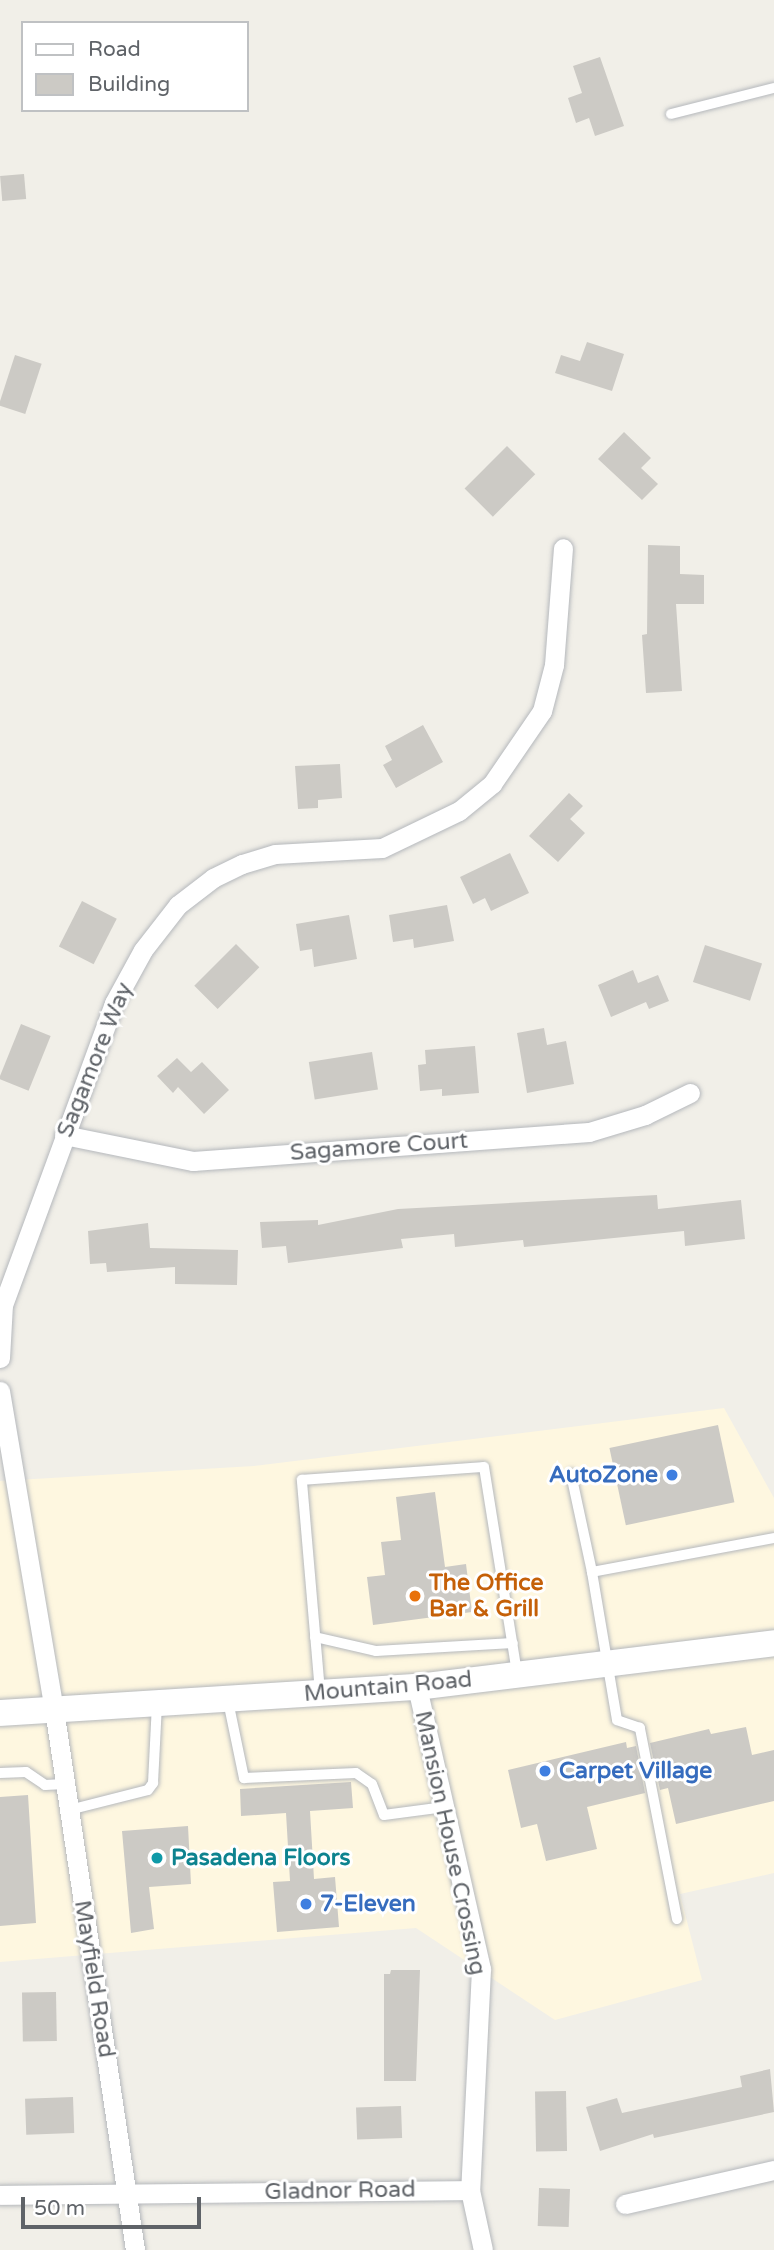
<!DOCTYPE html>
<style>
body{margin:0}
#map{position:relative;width:774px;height:2250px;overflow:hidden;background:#f1efe8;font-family:"Varela Round",sans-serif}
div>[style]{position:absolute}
.commercial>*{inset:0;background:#fef7e0}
.building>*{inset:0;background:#cccac5;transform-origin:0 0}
.roads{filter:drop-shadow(0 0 2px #b5b8bc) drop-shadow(0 0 2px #b5b8bc)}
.service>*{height:10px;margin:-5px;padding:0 5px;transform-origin:5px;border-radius:5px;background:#fff}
.minor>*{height:19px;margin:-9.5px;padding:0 9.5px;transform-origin:9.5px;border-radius:9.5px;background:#fff}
.secondary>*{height:26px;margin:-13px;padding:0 13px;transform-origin:13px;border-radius:13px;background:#fff}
.dots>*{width:19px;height:19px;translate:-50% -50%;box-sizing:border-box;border:4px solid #fff;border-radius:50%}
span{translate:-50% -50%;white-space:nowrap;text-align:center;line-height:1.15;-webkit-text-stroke:6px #fff;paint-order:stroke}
.street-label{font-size:23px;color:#5f6368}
.shop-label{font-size:23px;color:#366cbe;font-weight:700}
.right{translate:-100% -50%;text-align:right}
.left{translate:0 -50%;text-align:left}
.food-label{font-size:23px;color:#c56008;font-weight:700}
.culture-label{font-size:23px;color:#0d838f;font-weight:700}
.legend{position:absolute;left:21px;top:21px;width:228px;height:91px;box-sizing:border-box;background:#fff;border:2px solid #bfc1c3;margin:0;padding:9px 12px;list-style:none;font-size:21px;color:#5f6368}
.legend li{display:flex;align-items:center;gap:14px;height:35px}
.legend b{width:35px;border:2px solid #bfc1c3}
.scale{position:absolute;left:21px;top:2197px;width:180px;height:32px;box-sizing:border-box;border:4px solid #5f6368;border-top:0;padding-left:9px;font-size:21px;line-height:24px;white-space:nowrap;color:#5f6368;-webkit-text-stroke:5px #fff;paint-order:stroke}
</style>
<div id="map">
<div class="commercial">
<div style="clip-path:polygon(724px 1408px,774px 1498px,774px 1873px,680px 1894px,702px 1980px,555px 2020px,416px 1928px,0 1962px,0 1481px,254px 1466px)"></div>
</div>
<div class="building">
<div style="clip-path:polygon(600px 57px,624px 126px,595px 136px,589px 118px,576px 123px,568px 98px,582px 93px,573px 66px)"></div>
<div style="left:24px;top:174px;width:25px;height:24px;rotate:85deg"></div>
<div style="clip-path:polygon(587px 342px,624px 354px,612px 391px,555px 373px,561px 355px,580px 361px)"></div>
<div style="left:15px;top:355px;width:28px;height:53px;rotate:18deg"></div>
<div style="clip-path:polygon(624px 432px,651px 458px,641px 468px,658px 484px,642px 500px,598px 459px)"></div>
<div style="left:507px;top:446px;width:40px;height:60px;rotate:45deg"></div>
<div style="clip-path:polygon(648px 545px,680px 546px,680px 574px,704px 575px,704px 604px,676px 604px,682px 691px,646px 693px,642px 635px,647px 634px)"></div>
<div style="clip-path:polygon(423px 725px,443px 762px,396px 788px,383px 765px,392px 760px,385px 746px)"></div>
<div style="clip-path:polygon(340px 764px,342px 798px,318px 800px,318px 808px,298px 809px,295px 766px)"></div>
<div style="clip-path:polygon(569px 793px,583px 806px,570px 819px,585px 833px,558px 862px,529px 836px)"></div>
<div style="clip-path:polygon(510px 853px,529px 893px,491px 911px,485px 898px,473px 904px,460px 877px)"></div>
<div style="left:82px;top:901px;width:39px;height:51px;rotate:27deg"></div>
<div style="clip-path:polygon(447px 905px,454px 941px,414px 948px,413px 939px,393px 942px,389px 915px)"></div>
<div style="clip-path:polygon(349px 915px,357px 959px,314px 967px,312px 949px,300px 951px,296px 924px)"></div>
<div style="left:236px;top:944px;width:33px;height:59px;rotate:45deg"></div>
<div style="left:705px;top:945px;width:60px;height:39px;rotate:18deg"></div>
<div style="clip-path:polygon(633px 970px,638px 983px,658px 975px,669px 1001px,649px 1009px,646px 1002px,611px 1017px,598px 985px)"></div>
<div style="left:21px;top:1024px;width:32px;height:59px;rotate:22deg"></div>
<div style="clip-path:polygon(544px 1028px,547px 1045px,566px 1041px,574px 1084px,527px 1093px,517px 1033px)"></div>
<div style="clip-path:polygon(475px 1046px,479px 1093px,442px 1096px,442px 1089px,420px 1091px,418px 1065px,426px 1064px,425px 1050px)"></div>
<div style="left:372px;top:1052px;width:38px;height:64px;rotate:81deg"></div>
<div style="clip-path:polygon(177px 1058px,191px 1072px,202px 1062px,229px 1090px,204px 1114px,178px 1087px,173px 1093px,157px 1076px)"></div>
<div style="clip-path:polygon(657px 1195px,658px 1209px,741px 1200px,745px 1239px,685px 1246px,684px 1231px,524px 1247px,523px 1240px,455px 1247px,454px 1234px,401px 1239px,403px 1248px,288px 1263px,286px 1246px,262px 1248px,260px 1222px,318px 1220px,318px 1225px,398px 1209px)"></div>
<div style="clip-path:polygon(148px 1223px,150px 1248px,238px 1250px,237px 1285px,175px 1284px,175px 1267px,107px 1272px,106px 1263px,90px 1264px,88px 1231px)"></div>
<div style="left:718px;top:1425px;width:79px;height:111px;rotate:78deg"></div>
<div style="clip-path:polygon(435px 1492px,445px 1567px,466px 1564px,472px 1612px,373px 1625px,367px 1577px,385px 1575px,381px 1542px,401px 1540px,396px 1497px)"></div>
<div style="clip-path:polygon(746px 1727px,752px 1755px,774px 1750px,774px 1801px,676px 1824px,668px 1788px,660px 1790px,650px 1743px,709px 1729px,711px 1734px)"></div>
<div style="clip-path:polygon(626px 1742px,627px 1748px,636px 1746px,645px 1793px,587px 1807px,597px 1849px,546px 1861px,537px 1824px,521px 1828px,508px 1770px)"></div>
<div style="clip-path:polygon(351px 1782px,353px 1808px,310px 1811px,314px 1879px,335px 1877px,339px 1927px,277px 1932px,273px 1882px,290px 1881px,286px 1813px,241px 1816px,240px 1789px)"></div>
<div style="clip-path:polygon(28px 1795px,36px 1923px,0 1926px,0 1797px)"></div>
<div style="clip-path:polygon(188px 1826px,191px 1884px,149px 1887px,154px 1929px,131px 1933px,122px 1831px)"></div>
<div style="clip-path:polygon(391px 1970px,420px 1970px,416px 2081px,384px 2081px,384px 1974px,390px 1974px)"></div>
<div style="left:56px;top:1992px;width:49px;height:34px;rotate:89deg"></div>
<div style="clip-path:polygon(770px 2069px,774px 2112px,654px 2138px,653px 2134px,600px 2151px,586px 2107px,617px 2098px,622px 2113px,742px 2087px,740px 2076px)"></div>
<div style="left:566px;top:2091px;width:60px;height:31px;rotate:89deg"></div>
<div style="left:73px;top:2097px;width:36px;height:48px;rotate:88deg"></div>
<div style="left:401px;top:2106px;width:32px;height:45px;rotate:88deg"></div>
<div style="left:539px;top:2188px;width:31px;height:38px;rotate:2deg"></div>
</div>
<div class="roads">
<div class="service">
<div style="left:671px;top:114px;width:106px;rotate:-14.2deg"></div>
<div style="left:571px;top:1474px;width:100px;rotate:77.9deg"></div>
<div style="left:315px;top:1637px;width:63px;rotate:12.9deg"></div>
<div style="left:376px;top:1651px;width:137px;rotate:-3.3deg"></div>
<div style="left:320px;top:1692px;width:213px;rotate:-94.9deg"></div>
<div style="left:302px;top:1480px;width:182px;rotate:-4.1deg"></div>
<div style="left:484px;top:1467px;width:210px;rotate:80.9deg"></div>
<div style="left:228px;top:1701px;width:79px;rotate:78.3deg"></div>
<div style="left:244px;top:1778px;width:112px;rotate:-2.6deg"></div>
<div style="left:356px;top:1773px;width:19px;rotate:35deg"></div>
<div style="left:372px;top:1784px;width:33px;rotate:69deg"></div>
<div style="left:384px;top:1815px;width:61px;rotate:-7.6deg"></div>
<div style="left:0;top:1773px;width:26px;rotate:-2deg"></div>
<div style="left:26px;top:1772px;width:23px;rotate:34deg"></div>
<div style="left:45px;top:1785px;width:20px;rotate:-3deg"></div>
<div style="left:69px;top:1810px;width:81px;rotate:-14.2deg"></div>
<div style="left:148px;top:1790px;width:9px;rotate:-54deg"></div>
<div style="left:153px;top:1783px;width:80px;rotate:-87.1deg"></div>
<div style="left:677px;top:1919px;width:195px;rotate:-101deg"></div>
<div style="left:640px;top:1728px;width:24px;rotate:-161deg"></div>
<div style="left:617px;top:1720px;width:150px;rotate:-99.6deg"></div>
<div style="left:592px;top:1572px;width:185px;rotate:-10.6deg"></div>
</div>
<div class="minor">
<div style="left:64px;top:1135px;width:132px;rotate:11.4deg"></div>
<div style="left:193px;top:1161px;width:397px;rotate:-4.2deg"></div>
<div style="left:589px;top:1132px;width:59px;rotate:-16.9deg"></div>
<div style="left:645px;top:1115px;width:50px;rotate:-26.1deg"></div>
<div style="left:0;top:1358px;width:53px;rotate:-86.8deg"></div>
<div style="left:3px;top:1305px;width:322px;rotate:-69.8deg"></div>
<div style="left:114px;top:1003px;width:60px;rotate:-61.3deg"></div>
<div style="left:143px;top:950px;width:57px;rotate:-52.1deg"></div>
<div style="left:178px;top:905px;width:44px;rotate:-37.6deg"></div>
<div style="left:213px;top:878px;width:32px;rotate:-26deg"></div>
<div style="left:242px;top:864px;width:34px;rotate:-17deg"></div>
<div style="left:275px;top:854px;width:107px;rotate:-3.2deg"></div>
<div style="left:382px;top:848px;width:85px;rotate:-25.7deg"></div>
<div style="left:459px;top:811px;width:43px;rotate:-39.3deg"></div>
<div style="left:492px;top:784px;width:88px;rotate:-55.6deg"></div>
<div style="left:542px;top:711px;width:48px;rotate:-75.4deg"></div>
<div style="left:554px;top:665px;width:117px;rotate:-85.6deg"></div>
<div style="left:0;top:1391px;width:323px;rotate:80.4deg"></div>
<div style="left:54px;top:1709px;width:547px;rotate:81.48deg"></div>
<div style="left:417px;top:1687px;width:289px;rotate:77.2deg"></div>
<div style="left:481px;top:1969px;width:221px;rotate:92.8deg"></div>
<div style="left:470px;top:2190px;width:61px;rotate:77.8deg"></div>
<div style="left:0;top:2195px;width:470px;rotate:-0.6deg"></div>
<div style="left:625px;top:2204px;width:153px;rotate:-12.9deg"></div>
</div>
<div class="secondary">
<div style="left:0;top:1713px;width:418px;rotate:-3.6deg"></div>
<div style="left:417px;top:1687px;width:360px;rotate:-7deg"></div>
</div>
</div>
<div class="dots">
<div style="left:672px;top:1475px;background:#3f7fe0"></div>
<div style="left:415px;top:1596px;background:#e8710a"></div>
<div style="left:545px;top:1771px;background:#3f7fe0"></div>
<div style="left:157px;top:1858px;background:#0f9aa8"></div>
<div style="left:306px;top:1904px;background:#3f7fe0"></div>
</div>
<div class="street-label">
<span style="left:95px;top:1060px;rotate:-68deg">Sagamore Way</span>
<span style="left:379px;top:1147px;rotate:-4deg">Sagamore Court</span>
<span style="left:388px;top:1687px;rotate:-5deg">Mountain Road</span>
<span style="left:450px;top:1843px;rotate:78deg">Mansion House Crossing</span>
<span style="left:94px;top:1979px;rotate:81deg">Mayfield Road</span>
<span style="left:340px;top:2191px;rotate:-1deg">Gladnor Road</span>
</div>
<div class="shop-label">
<span class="right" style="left:658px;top:1475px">AutoZone</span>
<span class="left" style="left:559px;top:1771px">Carpet Village</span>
<span class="left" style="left:320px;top:1904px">7-Eleven</span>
</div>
<div class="food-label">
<span class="left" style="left:429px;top:1596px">The Office<br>Bar &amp; Grill</span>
</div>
<div class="culture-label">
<span class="left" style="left:171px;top:1858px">Pasadena Floors</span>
</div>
<ul class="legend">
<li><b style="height:9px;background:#fff"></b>Road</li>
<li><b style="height:19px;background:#cccac5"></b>Building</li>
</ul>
<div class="scale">50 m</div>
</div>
